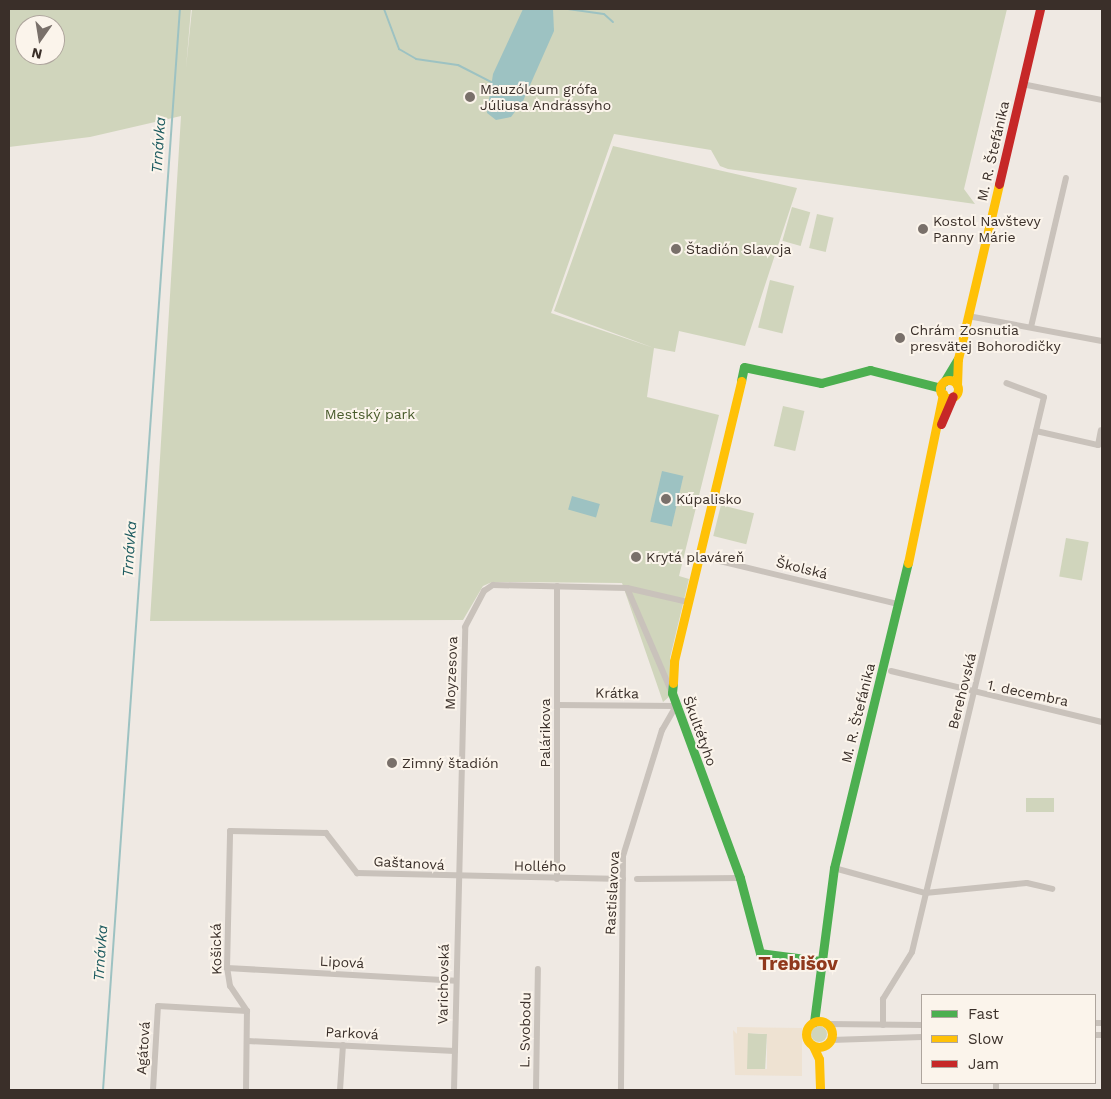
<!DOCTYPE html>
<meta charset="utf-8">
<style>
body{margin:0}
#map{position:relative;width:1111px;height:1099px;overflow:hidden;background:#efe9e3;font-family:"Work Sans",sans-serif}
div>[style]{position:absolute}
.green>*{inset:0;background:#d0d5bc;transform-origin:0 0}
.round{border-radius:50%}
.plaza>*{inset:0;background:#eee2d2}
.water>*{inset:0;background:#9dc2c2;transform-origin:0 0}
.stream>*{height:2px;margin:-1px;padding:0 1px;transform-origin:1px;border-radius:1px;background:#9dc2c2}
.street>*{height:6px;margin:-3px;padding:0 3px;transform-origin:3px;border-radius:3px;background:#c9c2bb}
.fast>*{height:9px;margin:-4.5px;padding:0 4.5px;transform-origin:4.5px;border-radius:4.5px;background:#4caf50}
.slow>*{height:9px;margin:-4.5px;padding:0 4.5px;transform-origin:4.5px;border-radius:4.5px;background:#ffc107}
.slow>.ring{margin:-4.5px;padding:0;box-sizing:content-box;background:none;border:9px solid #ffc107;border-radius:50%}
.jam>*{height:9px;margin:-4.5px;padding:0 4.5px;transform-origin:4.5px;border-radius:4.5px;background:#c62828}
.dots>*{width:14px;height:14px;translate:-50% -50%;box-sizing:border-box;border:2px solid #fbf4eb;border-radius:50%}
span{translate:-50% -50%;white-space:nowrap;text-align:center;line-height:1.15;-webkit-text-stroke:4px #fbf4eb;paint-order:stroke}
.poi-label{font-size:14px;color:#3a2f29}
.left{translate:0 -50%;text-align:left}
.street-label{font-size:14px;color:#3a2f29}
.park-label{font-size:14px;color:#485b2b}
.water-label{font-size:15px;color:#1b5a5f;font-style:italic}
.district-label{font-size:19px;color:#90391c;font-weight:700}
.frame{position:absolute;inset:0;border:10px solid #3a2f29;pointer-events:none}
.legend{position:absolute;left:921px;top:994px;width:175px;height:90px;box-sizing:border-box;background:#fbf4eb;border:1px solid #aea59d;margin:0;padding:6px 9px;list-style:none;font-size:15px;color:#3a2f29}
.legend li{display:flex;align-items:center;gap:10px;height:25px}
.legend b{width:25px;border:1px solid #aea59d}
.north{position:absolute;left:15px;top:15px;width:50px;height:50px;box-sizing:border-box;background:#fbf4eb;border:1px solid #aea59d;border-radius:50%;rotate:193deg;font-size:14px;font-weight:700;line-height:20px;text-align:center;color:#3a2f29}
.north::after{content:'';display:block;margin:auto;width:18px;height:22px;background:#79706a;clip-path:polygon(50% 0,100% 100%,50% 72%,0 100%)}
</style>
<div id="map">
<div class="green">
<div style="clip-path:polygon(evenodd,9px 9px,191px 9px,186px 68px,192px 9px,1007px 9px,964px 189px,975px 204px,728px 169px,720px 166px,711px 150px,614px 134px,551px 313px,654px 348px,554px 311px,613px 146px,797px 188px,745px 346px,679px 331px,675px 352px,654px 348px,647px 397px,719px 415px,679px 576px,689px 579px,670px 658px,670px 696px,663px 702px,622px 583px,492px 582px,483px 586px,463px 620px,150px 621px,181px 116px,90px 137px,9px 147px,9px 9px,25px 25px,55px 25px,55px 55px,25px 55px,25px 25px)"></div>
<div style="left:792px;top:207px;width:19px;height:35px;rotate:16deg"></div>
<div style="left:817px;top:214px;width:17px;height:35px;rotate:13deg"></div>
<div style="left:770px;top:280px;width:25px;height:49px;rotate:14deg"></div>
<div style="left:783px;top:406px;width:22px;height:41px;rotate:13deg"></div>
<div style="left:721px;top:505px;width:34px;height:32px;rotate:14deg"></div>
<div style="left:1066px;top:538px;width:23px;height:39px;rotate:10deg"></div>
<div style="left:1026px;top:798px;width:28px;height:14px"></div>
<div class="round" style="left:811px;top:1026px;width:16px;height:16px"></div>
<div style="left:747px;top:1033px;width:20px;height:36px;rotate:3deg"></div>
</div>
<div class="plaza">
<div style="clip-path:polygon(evenodd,737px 1027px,802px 1028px,802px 1076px,735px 1075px,733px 1030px,737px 1034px,737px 1027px,748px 1033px,767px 1034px,767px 1069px,747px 1069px,748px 1033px)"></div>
</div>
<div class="water">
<div style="clip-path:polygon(523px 9px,553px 9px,554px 31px,523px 101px,511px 117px,496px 120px,487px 113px,493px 74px)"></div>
<div style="left:662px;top:471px;width:22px;height:52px;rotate:13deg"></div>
<div style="left:572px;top:496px;width:29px;height:14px;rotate:16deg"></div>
</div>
<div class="stream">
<div style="left:384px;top:9px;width:43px;rotate:69.4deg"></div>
<div style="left:399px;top:49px;width:20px;rotate:30deg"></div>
<div style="left:416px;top:59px;width:42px;rotate:8.1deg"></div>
<div style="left:458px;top:65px;width:42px;rotate:27.2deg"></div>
<div style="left:568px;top:9px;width:36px;rotate:8deg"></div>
<div style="left:604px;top:14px;width:12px;rotate:42deg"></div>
<div style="left:103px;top:1090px;width:1084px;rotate:-85.93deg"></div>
</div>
<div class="street">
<div style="left:1022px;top:84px;width:82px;rotate:11.3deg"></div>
<div style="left:968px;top:316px;width:136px;rotate:10.6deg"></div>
<div style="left:1031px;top:327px;width:153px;rotate:-76.8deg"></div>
<div style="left:1036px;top:431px;width:64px;rotate:12.7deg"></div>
<div style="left:1098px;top:445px;width:15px;rotate:-79deg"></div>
<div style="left:699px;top:556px;width:205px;rotate:13.6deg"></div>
<div style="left:627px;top:588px;width:114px;rotate:66.8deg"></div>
<div style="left:891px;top:671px;width:217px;rotate:13.6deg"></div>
<div style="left:557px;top:705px;width:119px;rotate:0.5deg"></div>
<div style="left:676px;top:706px;width:28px;rotate:120deg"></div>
<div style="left:662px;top:730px;width:132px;rotate:107.2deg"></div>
<div style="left:623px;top:856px;width:234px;rotate:90.5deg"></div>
<div style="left:834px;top:868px;width:94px;rotate:15.4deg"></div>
<div style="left:925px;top:893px;width:102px;rotate:-5.6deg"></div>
<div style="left:1027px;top:883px;width:26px;rotate:13deg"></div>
<div style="left:557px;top:879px;width:293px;rotate:-90deg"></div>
<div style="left:637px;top:879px;width:103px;rotate:-0.6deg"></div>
<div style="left:227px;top:968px;width:229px;rotate:3.2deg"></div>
<div style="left:1095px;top:1023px;width:7px"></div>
<div style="left:827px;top:1024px;width:95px;rotate:0.6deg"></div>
<div style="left:883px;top:1025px;width:26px;rotate:-90deg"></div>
<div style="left:883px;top:999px;width:55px;rotate:-58.3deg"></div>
<div style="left:912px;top:952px;width:570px;rotate:-76.62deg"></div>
<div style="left:1044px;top:397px;width:40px;rotate:-159.8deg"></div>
<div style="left:1095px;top:1035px;width:7px"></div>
<div style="left:831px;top:1040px;width:91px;rotate:-1.9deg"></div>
<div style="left:248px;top:1041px;width:207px;rotate:2.8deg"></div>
<div style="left:996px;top:1083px;width:7px;rotate:90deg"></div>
<div style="left:153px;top:1090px;width:84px;rotate:-86.6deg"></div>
<div style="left:158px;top:1006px;width:89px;rotate:3.2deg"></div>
<div style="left:246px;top:1090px;width:79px;rotate:-89.3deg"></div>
<div style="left:247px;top:1011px;width:30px;rotate:-124deg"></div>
<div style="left:230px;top:986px;width:18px;rotate:-99deg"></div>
<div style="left:227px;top:968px;width:137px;rotate:-88.7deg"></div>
<div style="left:230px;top:831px;width:96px;rotate:1.2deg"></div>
<div style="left:326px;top:833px;width:51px;rotate:52.2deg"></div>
<div style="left:357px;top:873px;width:266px;rotate:1.3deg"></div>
<div style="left:340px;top:1090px;width:45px;rotate:-86.2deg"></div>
<div style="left:454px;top:1090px;width:463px;rotate:-88.6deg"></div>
<div style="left:465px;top:627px;width:41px;rotate:-62.2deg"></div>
<div style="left:484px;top:591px;width:11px;rotate:-34deg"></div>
<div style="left:493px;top:585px;width:134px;rotate:1.3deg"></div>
<div style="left:627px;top:588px;width:63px;rotate:12.9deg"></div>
<div style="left:536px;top:1090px;width:121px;rotate:-89.1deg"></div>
</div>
<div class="fast">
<div style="left:741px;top:381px;width:14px;rotate:-78deg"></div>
<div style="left:744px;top:367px;width:79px;rotate:11.7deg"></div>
<div style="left:821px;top:383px;width:51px;rotate:-14.9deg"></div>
<div style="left:870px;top:370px;width:73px;rotate:14.2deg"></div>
<div style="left:944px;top:382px;width:27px;rotate:-59deg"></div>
<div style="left:673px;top:683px;width:10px;rotate:96deg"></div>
<div style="left:672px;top:693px;width:197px;rotate:69.8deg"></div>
<div style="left:740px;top:878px;width:78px;rotate:75.1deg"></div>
<div style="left:760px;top:953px;width:61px;rotate:7.6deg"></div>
<div style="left:814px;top:1022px;width:155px;rotate:-82.6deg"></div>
<div style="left:834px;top:868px;width:314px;rotate:-76.4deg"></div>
</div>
<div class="slow">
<div class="ring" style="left:940px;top:380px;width:9px;height:9px"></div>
<div style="left:957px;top:385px;width:26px;rotate:-88deg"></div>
<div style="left:958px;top:359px;width:180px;rotate:-76.8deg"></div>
<div style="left:908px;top:563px;width:173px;rotate:-78.3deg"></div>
<div style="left:673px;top:683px;width:22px;rotate:-87deg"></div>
<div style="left:674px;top:661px;width:288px;rotate:-76.5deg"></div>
<div class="ring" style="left:806px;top:1021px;width:17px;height:17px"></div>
<div style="left:813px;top:1046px;width:14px;rotate:65deg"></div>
<div style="left:819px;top:1059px;width:31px;rotate:88deg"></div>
</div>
<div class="jam">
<div style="left:999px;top:184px;width:180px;rotate:-76.8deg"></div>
<div style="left:941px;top:424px;width:30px;rotate:-67deg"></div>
</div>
<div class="dots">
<div style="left:470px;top:97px;background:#79706a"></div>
<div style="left:923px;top:229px;background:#79706a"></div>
<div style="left:676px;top:249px;background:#79706a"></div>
<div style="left:900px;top:338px;background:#79706a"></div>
<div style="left:666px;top:499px;background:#79706a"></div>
<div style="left:636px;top:557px;background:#79706a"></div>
<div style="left:392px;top:763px;background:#79706a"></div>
</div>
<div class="poi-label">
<span class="left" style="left:480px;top:97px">Mauzóleum grófa<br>Júliusa Andrássyho</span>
<span class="left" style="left:933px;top:229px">Kostol Navštevy<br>Panny Márie</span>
<span class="left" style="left:686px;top:249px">Štadión Slavoja</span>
<span class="left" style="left:910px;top:338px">Chrám Zosnutia<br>presvätej Bohorodičky</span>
<span class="left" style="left:676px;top:499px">Kúpalisko</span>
<span class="left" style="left:646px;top:557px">Krytá plaváreň</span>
<span class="left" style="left:402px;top:763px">Zimný štadión</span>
</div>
<div class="street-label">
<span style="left:993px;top:151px;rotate:-77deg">M. R. Štefánika</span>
<span style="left:802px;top:568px;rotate:14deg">Školská</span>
<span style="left:451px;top:673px;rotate:-88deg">Moyzesova</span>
<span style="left:962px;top:691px;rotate:-76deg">Berehovská</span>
<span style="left:617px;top:693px;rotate:1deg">Krátka</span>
<span style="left:1028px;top:693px;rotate:12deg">1. decembra</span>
<span style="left:858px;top:713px;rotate:-76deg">M. R. Štefánika</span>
<span style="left:700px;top:731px;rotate:70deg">Škultétyho</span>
<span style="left:545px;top:733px;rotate:-90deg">Palárikova</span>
<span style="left:409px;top:863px;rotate:3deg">Gaštanová</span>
<span style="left:540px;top:866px;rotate:1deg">Hollého</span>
<span style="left:612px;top:893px;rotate:-87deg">Rastislavova</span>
<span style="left:216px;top:949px;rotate:-91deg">Košická</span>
<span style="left:342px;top:962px;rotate:3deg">Lipová</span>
<span style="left:443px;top:984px;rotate:-89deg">Varichovská</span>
<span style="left:525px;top:1030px;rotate:-89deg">L. Svobodu</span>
<span style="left:352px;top:1033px;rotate:3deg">Parková</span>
<span style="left:143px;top:1048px;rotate:-86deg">Agátová</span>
</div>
<div class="park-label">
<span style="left:370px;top:414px">Mestský park</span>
</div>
<div class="water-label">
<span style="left:159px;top:145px;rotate:-86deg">Trnávka</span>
<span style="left:130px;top:549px;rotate:-86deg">Trnávka</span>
<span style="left:101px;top:953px;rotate:-86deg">Trnávka</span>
</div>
<div class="district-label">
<span style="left:798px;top:964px">Trebišov</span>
</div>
<div class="frame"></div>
<ul class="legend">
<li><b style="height:6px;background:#4caf50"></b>Fast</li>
<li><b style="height:6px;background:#ffc107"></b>Slow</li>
<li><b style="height:6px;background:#c62828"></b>Jam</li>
</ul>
<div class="north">N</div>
</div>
